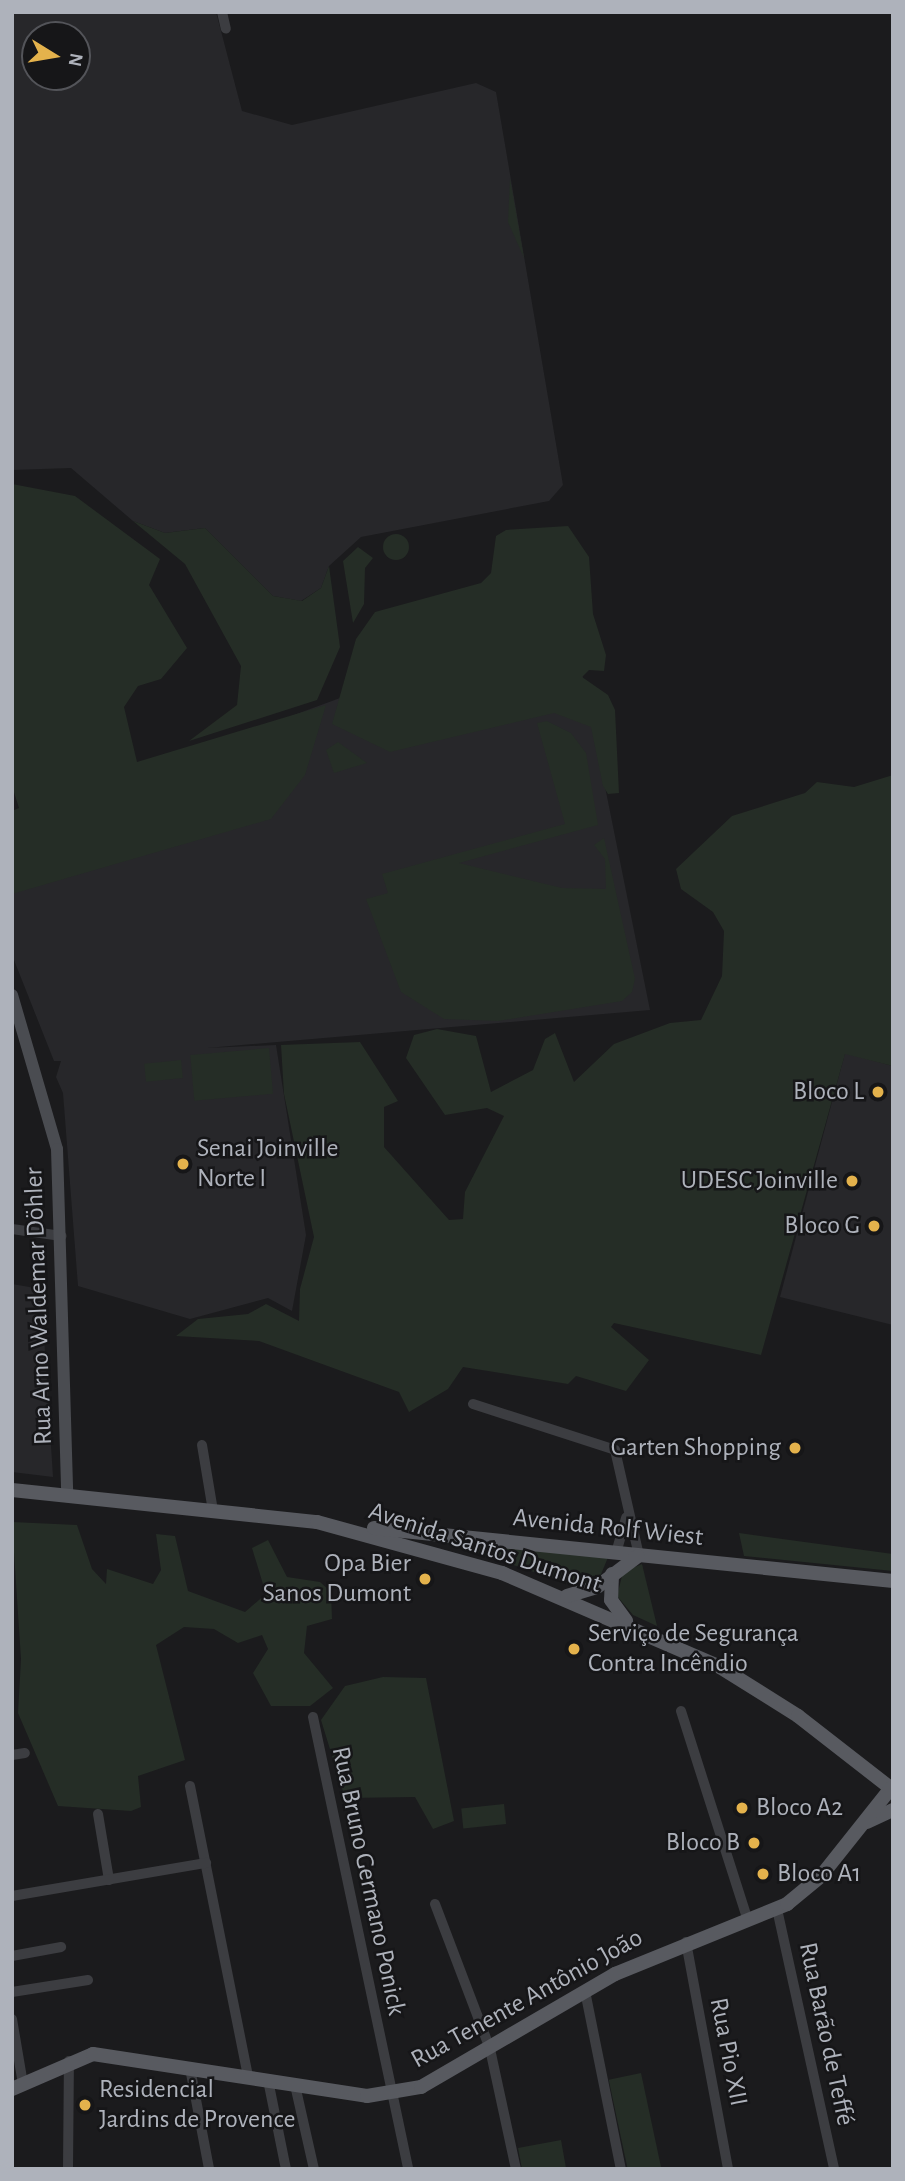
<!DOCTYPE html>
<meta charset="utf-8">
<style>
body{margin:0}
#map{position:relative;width:905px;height:2181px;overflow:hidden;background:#1b1b1d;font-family:"Alegreya Sans",sans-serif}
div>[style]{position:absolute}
.built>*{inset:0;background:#27272a}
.green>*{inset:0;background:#252d26;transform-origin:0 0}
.round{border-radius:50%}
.minor>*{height:10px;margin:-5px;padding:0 5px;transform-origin:5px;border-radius:5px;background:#3c3d41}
.secondary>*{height:12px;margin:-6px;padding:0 6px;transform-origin:6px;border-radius:6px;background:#4a4c51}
.primary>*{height:14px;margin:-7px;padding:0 7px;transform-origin:7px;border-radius:7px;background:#585a60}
.dots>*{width:19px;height:19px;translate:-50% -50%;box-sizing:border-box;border:4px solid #161618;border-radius:50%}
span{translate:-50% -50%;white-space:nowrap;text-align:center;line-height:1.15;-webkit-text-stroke:5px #161618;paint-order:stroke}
.poi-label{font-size:26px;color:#aeb2bb}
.right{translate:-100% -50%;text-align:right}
.left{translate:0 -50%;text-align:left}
.street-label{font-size:26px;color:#aeb2bb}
.frame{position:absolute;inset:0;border:14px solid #aeb2bb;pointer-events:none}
.north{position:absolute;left:21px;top:21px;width:70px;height:70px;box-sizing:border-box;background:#161618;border:2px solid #535459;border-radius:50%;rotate:101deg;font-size:19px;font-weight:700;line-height:28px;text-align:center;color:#aeb2bb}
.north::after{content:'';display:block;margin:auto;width:24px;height:32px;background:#e4b24c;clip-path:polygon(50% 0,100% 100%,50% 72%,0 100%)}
</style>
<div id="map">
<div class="built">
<div style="clip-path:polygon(evenodd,12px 12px,216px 12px,242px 111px,292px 125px,476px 83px,496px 92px,563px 485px,549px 501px,361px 537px,329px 566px,321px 588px,301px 601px,273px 596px,205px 528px,165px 533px,133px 521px,71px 468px,12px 470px,12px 12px,35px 35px,77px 35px,77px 77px,35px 77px,35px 35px)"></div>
<div style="clip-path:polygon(570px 613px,650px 1010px,207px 1048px,276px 1045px,306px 1235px,292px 1311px,268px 1298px,190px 1319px,78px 1286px,63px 1093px,56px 1077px,61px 1061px,54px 1061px,12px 955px,12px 819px)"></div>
<div style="clip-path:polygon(845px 1053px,893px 1066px,893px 1325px,780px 1297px)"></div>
<div style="clip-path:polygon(12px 1284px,41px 1289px,53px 1477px,12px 1472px)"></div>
</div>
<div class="green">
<div style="clip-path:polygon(510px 178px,524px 258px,508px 222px)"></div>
<div style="clip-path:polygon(12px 484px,75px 496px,160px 559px,149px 585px,187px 648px,161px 679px,138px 686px,124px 707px,137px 762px,326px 705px,305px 775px,271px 819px,12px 894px,12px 811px,19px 808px,12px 786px)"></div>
<div style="clip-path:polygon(133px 521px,165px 533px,205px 528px,273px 596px,302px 601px,321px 588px,329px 566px,340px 647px,317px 700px,189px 741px,237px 705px,241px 666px,185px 564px)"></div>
<div style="clip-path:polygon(568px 526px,589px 557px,593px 614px,606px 655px,604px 671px,589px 670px,582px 677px,608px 695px,615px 710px,619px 793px,608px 794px,603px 786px,591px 727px,554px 713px,390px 752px,332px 724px,356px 639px,375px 612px,481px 583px,491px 573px,496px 536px,506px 530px)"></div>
<div class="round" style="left:383px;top:534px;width:26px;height:26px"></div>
<div style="clip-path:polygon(358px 547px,373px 558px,365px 568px,364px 604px,353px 623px,343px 561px)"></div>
<div style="clip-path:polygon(547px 721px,571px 733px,586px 753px,598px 825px,459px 863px,562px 888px,606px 889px,605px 859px,594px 845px,604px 838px,635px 979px,632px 992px,622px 1001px,498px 1021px,444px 1019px,401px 992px,366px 899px,388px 893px,382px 874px,565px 824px,537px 723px)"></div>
<div style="clip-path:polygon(338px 742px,367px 763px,334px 773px,326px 750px)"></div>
<div style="clip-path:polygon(893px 775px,893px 1066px,845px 1054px,761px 1355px,614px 1323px,611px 1327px,649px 1360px,626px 1391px,576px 1376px,568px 1384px,463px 1367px,448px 1389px,409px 1412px,399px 1392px,259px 1341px,176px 1336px,198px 1319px,248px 1314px,266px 1304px,299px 1321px,300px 1289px,314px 1237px,284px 1094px,281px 1045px,360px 1042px,398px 1101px,384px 1107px,384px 1147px,449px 1220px,463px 1219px,465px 1192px,504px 1116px,487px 1108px,445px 1115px,406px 1058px,414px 1035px,437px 1029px,476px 1036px,491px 1092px,533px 1070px,545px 1039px,555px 1033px,574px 1082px,614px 1044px,670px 1023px,701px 1020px,722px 976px,724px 931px,713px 912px,681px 889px,676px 869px,732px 816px,805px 793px,817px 782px,854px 787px)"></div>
<div style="left:269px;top:1048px;width:46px;height:79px;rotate:85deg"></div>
<div style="left:181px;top:1060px;width:18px;height:37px;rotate:84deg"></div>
<div style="clip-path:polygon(12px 1522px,77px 1525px,92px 1569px,106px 1584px,107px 1569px,153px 1584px,161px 1570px,156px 1534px,175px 1536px,188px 1591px,245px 1612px,266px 1594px,252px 1548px,268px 1540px,287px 1577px,320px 1582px,331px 1592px,332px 1619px,307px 1626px,304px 1653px,333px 1688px,310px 1706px,271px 1706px,253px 1673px,268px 1649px,262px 1635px,238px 1643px,214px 1629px,184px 1627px,156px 1645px,185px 1760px,138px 1776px,141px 1807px,131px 1811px,58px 1806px,18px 1713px,21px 1659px)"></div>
<div style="clip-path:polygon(739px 1533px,893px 1554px,893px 1571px,744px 1556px)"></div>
<div style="clip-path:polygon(441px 1541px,609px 1555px,599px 1579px,579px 1587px)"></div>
<div style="clip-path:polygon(642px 1564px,657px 1626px,633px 1615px,617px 1596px,623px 1572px)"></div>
<div style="clip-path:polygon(383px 1677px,426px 1678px,454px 1821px,433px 1829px,415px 1797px,345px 1798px,321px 1720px,345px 1686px)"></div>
<div style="left:504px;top:1804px;width:20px;height:43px;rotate:84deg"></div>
<div style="left:641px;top:2073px;width:98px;height:33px;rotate:78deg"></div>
<div style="clip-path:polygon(561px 2140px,566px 2168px,522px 2169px,518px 2148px)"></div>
</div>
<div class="minor">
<div style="left:222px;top:12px;width:17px;rotate:77deg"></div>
<div style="left:12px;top:1229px;width:50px;rotate:8deg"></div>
<div style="left:473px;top:1404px;width:149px;rotate:17.9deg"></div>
<div style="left:615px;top:1450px;width:109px;rotate:77.2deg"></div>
<div style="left:202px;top:1445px;width:67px;rotate:80.5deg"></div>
<div style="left:616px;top:1553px;width:37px;rotate:-74deg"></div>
<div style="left:681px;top:1711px;width:220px;rotate:72.3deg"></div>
<div style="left:313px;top:1717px;width:462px;rotate:78.1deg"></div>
<div style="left:12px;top:1755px;width:13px;rotate:-9deg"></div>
<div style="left:190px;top:1786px;width:297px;rotate:78.7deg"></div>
<div style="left:98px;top:1814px;width:67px;rotate:80.5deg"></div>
<div style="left:12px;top:1896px;width:197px;rotate:-9.7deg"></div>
<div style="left:435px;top:1904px;width:155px;rotate:69.2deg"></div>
<div style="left:490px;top:2049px;width:123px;rotate:77.8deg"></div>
<div style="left:777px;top:1909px;width:266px;rotate:77.6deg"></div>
<div style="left:686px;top:1942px;width:231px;rotate:79.5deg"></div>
<div style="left:12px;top:1956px;width:50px;rotate:-10.4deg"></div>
<div style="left:585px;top:1991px;width:182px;rotate:78.6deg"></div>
<div style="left:12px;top:1992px;width:77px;rotate:-9deg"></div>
<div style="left:12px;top:2019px;width:66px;rotate:80.4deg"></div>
<div style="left:190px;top:2068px;width:103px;rotate:79.3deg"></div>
<div style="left:268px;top:2080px;width:91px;rotate:78.6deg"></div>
<div style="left:295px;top:2085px;width:86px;rotate:77.3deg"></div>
<div style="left:68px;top:2169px;width:108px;rotate:-89.5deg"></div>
</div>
<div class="secondary">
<div style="left:12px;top:995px;width:160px;rotate:73.7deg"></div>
<div style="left:57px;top:1149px;width:347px;rotate:88.3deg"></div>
</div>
<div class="primary">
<div style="left:12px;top:1490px;width:307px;rotate:6deg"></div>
<div style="left:317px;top:1522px;width:192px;rotate:15.4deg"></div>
<div style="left:502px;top:1573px;width:237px;rotate:23.3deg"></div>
<div style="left:720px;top:1667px;width:92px;rotate:32.1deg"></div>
<div style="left:798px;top:1716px;width:120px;rotate:37.9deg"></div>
<div style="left:374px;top:1528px;width:522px;rotate:5.83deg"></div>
<div style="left:612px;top:1574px;width:26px;rotate:92deg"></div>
<div style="left:611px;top:1600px;width:26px;rotate:54deg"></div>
<div style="left:567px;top:1596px;width:31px;rotate:-17deg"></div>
<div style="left:597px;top:1587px;width:51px;rotate:-37.1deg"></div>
<div style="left:867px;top:1822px;width:29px;rotate:-25deg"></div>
<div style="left:12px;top:2089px;width:88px;rotate:-23.4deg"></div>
<div style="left:93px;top:2054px;width:277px;rotate:8.7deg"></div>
<div style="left:367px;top:2096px;width:55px;rotate:-9.5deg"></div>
<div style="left:421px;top:2087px;width:225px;rotate:-30.2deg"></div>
<div style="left:615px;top:1974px;width:186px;rotate:-22.1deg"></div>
<div style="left:787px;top:1904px;width:44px;rotate:-39.5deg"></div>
<div style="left:821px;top:1876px;width:112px;rotate:-51.5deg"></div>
</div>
<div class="dots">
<div style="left:878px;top:1092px;background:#e4b24c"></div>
<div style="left:183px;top:1164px;background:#e4b24c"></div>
<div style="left:852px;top:1181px;background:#e4b24c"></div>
<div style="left:874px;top:1226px;background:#e4b24c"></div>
<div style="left:795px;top:1448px;background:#e4b24c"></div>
<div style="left:425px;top:1579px;background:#e4b24c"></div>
<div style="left:574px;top:1649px;background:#e4b24c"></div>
<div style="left:742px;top:1808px;background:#e4b24c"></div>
<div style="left:754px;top:1843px;background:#e4b24c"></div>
<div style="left:763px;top:1874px;background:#e4b24c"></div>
<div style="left:85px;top:2105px;background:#e4b24c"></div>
</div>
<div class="poi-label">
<span class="right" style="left:864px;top:1092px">Bloco L</span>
<span class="left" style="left:197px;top:1164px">Senai Joinville<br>Norte I</span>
<span class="right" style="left:838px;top:1181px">UDESC Joinville</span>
<span class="right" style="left:860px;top:1226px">Bloco G</span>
<span class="right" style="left:781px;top:1448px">Garten Shopping</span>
<span class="right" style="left:411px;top:1579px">Opa Bier<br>Sanos Dumont</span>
<span class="left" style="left:588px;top:1649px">Serviço de Segurança<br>Contra Incêndio</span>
<span class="left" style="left:756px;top:1808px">Bloco A2</span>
<span class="right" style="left:740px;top:1843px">Bloco B</span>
<span class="left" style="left:777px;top:1874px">Bloco A1</span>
<span class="left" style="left:99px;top:2105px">Residencial<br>Jardins de Provence</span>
</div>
<div class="street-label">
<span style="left:39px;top:1306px;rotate:-92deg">Rua Arno Waldemar Döhler</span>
<span style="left:608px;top:1528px;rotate:6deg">Avenida Rolf Wiest</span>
<span style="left:485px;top:1548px;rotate:18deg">Avenida Santos Dumont</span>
<span style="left:368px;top:1881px;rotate:78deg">Rua Bruno Germano Ponick</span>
<span style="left:527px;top:1999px;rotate:-29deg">Rua Tenente Antônio João</span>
<span style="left:826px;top:2034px;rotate:78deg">Rua Barão de Teffé</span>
<span style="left:728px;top:2052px;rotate:79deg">Rua Pio XII</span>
</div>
<div class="frame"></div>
<div class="north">N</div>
</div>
